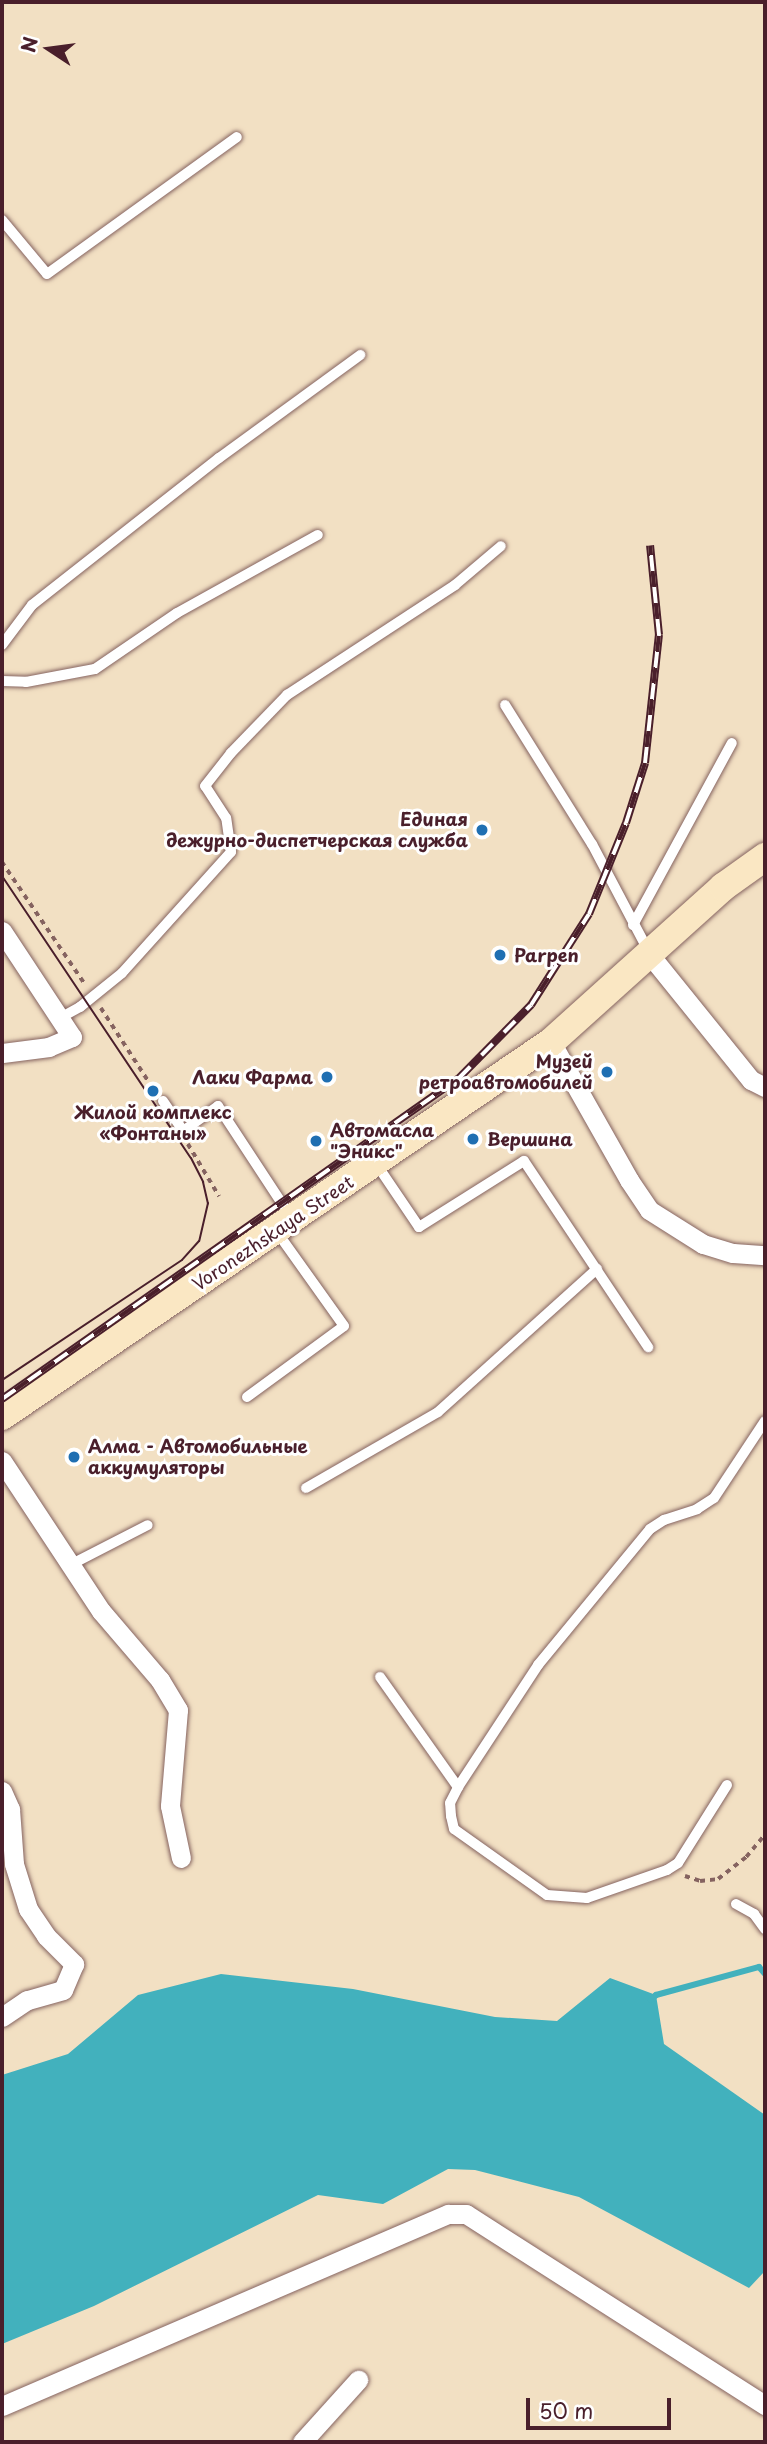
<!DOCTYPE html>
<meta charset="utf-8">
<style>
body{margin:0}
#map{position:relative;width:767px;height:2444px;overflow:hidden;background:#f2e0c3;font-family:"Playpen Sans",sans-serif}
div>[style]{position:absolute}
.water>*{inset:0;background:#42b1bd}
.stream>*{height:6px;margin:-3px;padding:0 3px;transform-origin:3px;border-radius:3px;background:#42b1bd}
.path>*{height:3.5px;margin-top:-1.75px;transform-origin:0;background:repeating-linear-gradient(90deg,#856360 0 5px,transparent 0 10px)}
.roads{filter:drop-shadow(0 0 2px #856360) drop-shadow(0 0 2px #856360)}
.lane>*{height:10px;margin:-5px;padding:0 5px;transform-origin:5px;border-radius:5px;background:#fff}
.street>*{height:19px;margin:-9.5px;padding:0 9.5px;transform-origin:9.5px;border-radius:9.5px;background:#fff}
.secondary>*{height:28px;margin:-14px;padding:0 14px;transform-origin:14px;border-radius:14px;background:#fae7c3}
.tram>*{height:2px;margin:-1px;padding:0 1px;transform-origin:1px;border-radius:1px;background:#4a1f2b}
.rail>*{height:8px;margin-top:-4px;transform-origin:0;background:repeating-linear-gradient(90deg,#fff 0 16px,#4a1f2b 0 32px);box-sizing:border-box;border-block:2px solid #4a1f2b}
.dots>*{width:19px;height:19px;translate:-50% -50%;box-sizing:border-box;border:4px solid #fff;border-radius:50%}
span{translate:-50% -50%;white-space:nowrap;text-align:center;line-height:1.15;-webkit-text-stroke:6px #fff;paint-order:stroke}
.poi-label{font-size:18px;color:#4a1f2b;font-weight:700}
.right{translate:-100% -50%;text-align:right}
.left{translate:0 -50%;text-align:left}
.street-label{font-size:18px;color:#4a1f2b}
.frame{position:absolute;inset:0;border:4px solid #4a1f2b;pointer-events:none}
.north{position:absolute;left:14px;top:14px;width:70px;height:70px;-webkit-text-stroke:5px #fff;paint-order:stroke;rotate:283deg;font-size:19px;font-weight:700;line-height:28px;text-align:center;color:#4a1f2b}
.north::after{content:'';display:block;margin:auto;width:24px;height:32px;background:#4a1f2b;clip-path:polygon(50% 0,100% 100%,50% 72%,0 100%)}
.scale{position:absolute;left:526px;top:2398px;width:145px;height:32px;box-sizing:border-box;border:4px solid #4a1f2b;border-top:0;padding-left:9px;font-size:21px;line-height:24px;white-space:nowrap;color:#4a1f2b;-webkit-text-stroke:5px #fff;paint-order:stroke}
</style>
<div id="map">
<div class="water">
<div style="clip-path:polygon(221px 1974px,353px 1989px,495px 2017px,557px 2021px,610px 1978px,656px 1995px,664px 2044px,765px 2115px,765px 2271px,749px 2288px,579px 2197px,475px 2170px,448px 2169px,383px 2204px,318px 2195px,94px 2306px,2px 2344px,2px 2075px,68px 2054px,138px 1995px)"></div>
</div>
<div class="stream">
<div style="left:651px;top:2000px;width:7px;rotate:-45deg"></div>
<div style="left:656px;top:1995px;width:107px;rotate:-15.2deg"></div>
<div style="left:759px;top:1967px;width:9px;rotate:49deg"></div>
</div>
<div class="path">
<div style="left:2px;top:862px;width:148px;rotate:55.8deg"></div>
<div style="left:101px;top:1008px;width:98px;rotate:57.1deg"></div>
<div style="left:188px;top:1144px;width:61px;rotate:59.2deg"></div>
<div style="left:685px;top:1876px;width:16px;rotate:18deg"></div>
<div style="left:700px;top:1881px;width:18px;rotate:-6deg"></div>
<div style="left:718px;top:1879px;width:36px;rotate:-38deg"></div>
<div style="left:746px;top:1857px;width:30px;rotate:-50deg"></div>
</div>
<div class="roads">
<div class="lane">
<div style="left:2px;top:220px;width:70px;rotate:50.2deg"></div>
<div style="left:47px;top:274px;width:234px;rotate:-35.8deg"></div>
<div style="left:2px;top:645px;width:50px;rotate:-53.1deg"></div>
<div style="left:32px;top:605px;width:238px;rotate:-38.2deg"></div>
<div style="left:219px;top:458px;width:175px;rotate:-36.1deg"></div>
<div style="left:2px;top:681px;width:24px;rotate:2deg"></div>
<div style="left:26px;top:682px;width:70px;rotate:-10.7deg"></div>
<div style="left:95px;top:669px;width:99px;rotate:-34.3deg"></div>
<div style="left:177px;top:613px;width:161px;rotate:-29deg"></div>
<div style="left:505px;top:705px;width:164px;rotate:58deg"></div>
<div style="left:592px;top:844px;width:122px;rotate:62.2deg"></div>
<div style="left:633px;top:925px;width:207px;rotate:-61.5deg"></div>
<div style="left:60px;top:1018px;width:23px;rotate:-29deg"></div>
<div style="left:80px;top:1007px;width:54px;rotate:-39deg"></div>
<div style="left:122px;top:973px;width:163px;rotate:-48deg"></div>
<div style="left:231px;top:852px;width:34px;rotate:-98deg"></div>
<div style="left:226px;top:818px;width:38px;rotate:-123deg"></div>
<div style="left:205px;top:786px;width:42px;rotate:-51.8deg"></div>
<div style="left:231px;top:753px;width:81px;rotate:-46deg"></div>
<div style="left:287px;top:695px;width:201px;rotate:-33.2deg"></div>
<div style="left:455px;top:585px;width:60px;rotate:-40.3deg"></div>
<div style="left:163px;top:1101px;width:36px;rotate:56deg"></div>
<div style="left:183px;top:1131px;width:43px;rotate:-35.5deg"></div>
<div style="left:218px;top:1106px;width:133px;rotate:56.7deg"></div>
<div style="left:377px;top:1165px;width:75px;rotate:55.9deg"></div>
<div style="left:419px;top:1227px;width:124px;rotate:-32.2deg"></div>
<div style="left:524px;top:1161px;width:224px;rotate:56.3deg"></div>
<div style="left:247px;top:1397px;width:120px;rotate:-36.2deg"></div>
<div style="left:344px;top:1326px;width:115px;rotate:-125.5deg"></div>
<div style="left:306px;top:1488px;width:152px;rotate:-29.9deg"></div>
<div style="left:438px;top:1412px;width:214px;rotate:-42deg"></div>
<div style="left:72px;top:1564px;width:85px;rotate:-27.2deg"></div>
<div style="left:380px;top:1677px;width:135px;rotate:54.7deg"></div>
<div style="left:727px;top:1785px;width:92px;rotate:122.1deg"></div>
<div style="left:678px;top:1863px;width:13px;rotate:148deg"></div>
<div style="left:667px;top:1870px;width:85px;rotate:160.7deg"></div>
<div style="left:587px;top:1898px;width:40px;rotate:-175.7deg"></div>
<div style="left:547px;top:1895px;width:114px;rotate:-144.6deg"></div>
<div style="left:454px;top:1829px;width:13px;rotate:-103deg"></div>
<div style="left:451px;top:1816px;width:13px;rotate:-94deg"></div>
<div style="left:450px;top:1803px;width:18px;rotate:-63deg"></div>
<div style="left:458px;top:1787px;width:146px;rotate:-56.7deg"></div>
<div style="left:538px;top:1665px;width:176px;rotate:-50.5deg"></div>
<div style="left:650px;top:1529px;width:17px;rotate:-33deg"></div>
<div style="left:664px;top:1520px;width:35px;rotate:-18deg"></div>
<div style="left:697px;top:1509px;width:20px;rotate:-33deg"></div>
<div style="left:714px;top:1498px;width:92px;rotate:-56.5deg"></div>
<div style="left:736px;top:1904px;width:21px;rotate:29deg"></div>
<div style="left:754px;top:1914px;width:19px;rotate:54deg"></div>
</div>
<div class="street">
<div style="left:2px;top:931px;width:127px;rotate:56.6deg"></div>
<div style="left:72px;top:1037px;width:25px;rotate:157deg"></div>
<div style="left:49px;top:1047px;width:47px;rotate:172.7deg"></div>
<div style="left:650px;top:955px;width:161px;rotate:51.1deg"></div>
<div style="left:751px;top:1080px;width:16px;rotate:27deg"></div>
<div style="left:551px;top:1042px;width:159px;rotate:60.5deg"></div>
<div style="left:629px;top:1180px;width:36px;rotate:56deg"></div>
<div style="left:649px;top:1210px;width:64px;rotate:32.2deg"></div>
<div style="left:703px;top:1244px;width:31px;rotate:17deg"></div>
<div style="left:733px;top:1253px;width:32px;rotate:4deg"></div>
<div style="left:2px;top:1461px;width:180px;rotate:56.6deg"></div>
<div style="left:101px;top:1611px;width:91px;rotate:49.5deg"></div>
<div style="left:160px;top:1680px;width:35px;rotate:59deg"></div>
<div style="left:178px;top:1710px;width:96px;rotate:94.8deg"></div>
<div style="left:170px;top:1806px;width:53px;rotate:78.1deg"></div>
<div style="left:2px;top:1791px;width:20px;rotate:66deg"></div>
<div style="left:10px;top:1809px;width:55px;rotate:85.8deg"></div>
<div style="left:14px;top:1864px;width:47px;rotate:72.7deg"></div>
<div style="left:28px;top:1909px;width:32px;rotate:56deg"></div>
<div style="left:46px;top:1936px;width:40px;rotate:45deg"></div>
<div style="left:74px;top:1964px;width:28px;rotate:113deg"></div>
<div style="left:63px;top:1990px;width:37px;rotate:164deg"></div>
<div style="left:27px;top:2000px;width:30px;rotate:146deg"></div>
<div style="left:2px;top:2406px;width:486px;rotate:-23.3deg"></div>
<div style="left:448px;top:2214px;width:18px"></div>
<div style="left:466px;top:2214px;width:355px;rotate:32.6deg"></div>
<div style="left:302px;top:2442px;width:84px;rotate:-47.9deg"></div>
</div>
<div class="secondary">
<div style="left:2px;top:1416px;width:664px;rotate:-34.26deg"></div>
<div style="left:551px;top:1042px;width:232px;rotate:-42deg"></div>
<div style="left:723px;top:887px;width:52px;rotate:-35.5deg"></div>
</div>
</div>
<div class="tram">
<div style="left:2px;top:876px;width:339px;rotate:56.2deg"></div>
<div style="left:191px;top:1158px;width:27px;rotate:63deg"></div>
<div style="left:203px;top:1182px;width:22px;rotate:77deg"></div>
<div style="left:208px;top:1203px;width:39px;rotate:103deg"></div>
<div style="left:199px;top:1241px;width:25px;rotate:132deg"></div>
<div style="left:182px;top:1260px;width:216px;rotate:146.3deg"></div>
</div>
<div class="rail">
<div style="left:2px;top:1399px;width:558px;rotate:-35.08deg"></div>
<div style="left:459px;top:1078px;width:103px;rotate:-45.4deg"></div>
<div style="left:531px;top:1005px;width:108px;rotate:-57.5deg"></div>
<div style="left:589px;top:914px;width:98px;rotate:-67.9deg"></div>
<div style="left:626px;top:823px;width:63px;rotate:-72.4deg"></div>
<div style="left:645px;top:763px;width:129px;rotate:-83.8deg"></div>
<div style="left:659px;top:635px;width:90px;rotate:-95.7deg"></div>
</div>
<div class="dots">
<div style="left:482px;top:830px;background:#1f6fb2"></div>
<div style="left:500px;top:955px;background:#1f6fb2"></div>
<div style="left:607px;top:1072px;background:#1f6fb2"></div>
<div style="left:327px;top:1077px;background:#1f6fb2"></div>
<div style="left:153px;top:1091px;background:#1f6fb2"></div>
<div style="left:473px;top:1139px;background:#1f6fb2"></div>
<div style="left:316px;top:1141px;background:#1f6fb2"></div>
<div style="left:74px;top:1457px;background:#1f6fb2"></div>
</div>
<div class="poi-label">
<span class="right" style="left:468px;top:830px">Единая<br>дежурно-диспетчерская служба</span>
<span class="left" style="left:514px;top:955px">Parpen</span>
<span class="right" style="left:593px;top:1072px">Музей<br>ретроавтомобилей</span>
<span class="right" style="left:313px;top:1077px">Лаки Фарма</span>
<span style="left:153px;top:1123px">Жилой комплекс<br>«Фонтаны»</span>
<span class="left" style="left:330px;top:1141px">Автомасла<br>"Эникс"</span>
<span class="left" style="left:487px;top:1139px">Вершина</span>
<span class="left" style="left:88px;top:1457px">Алма - Автомобильные<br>аккумуляторы</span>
</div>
<div class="street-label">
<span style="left:273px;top:1233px;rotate:-34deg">Voronezhskaya Street</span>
</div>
<div class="frame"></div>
<div class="north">N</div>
<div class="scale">50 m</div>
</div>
